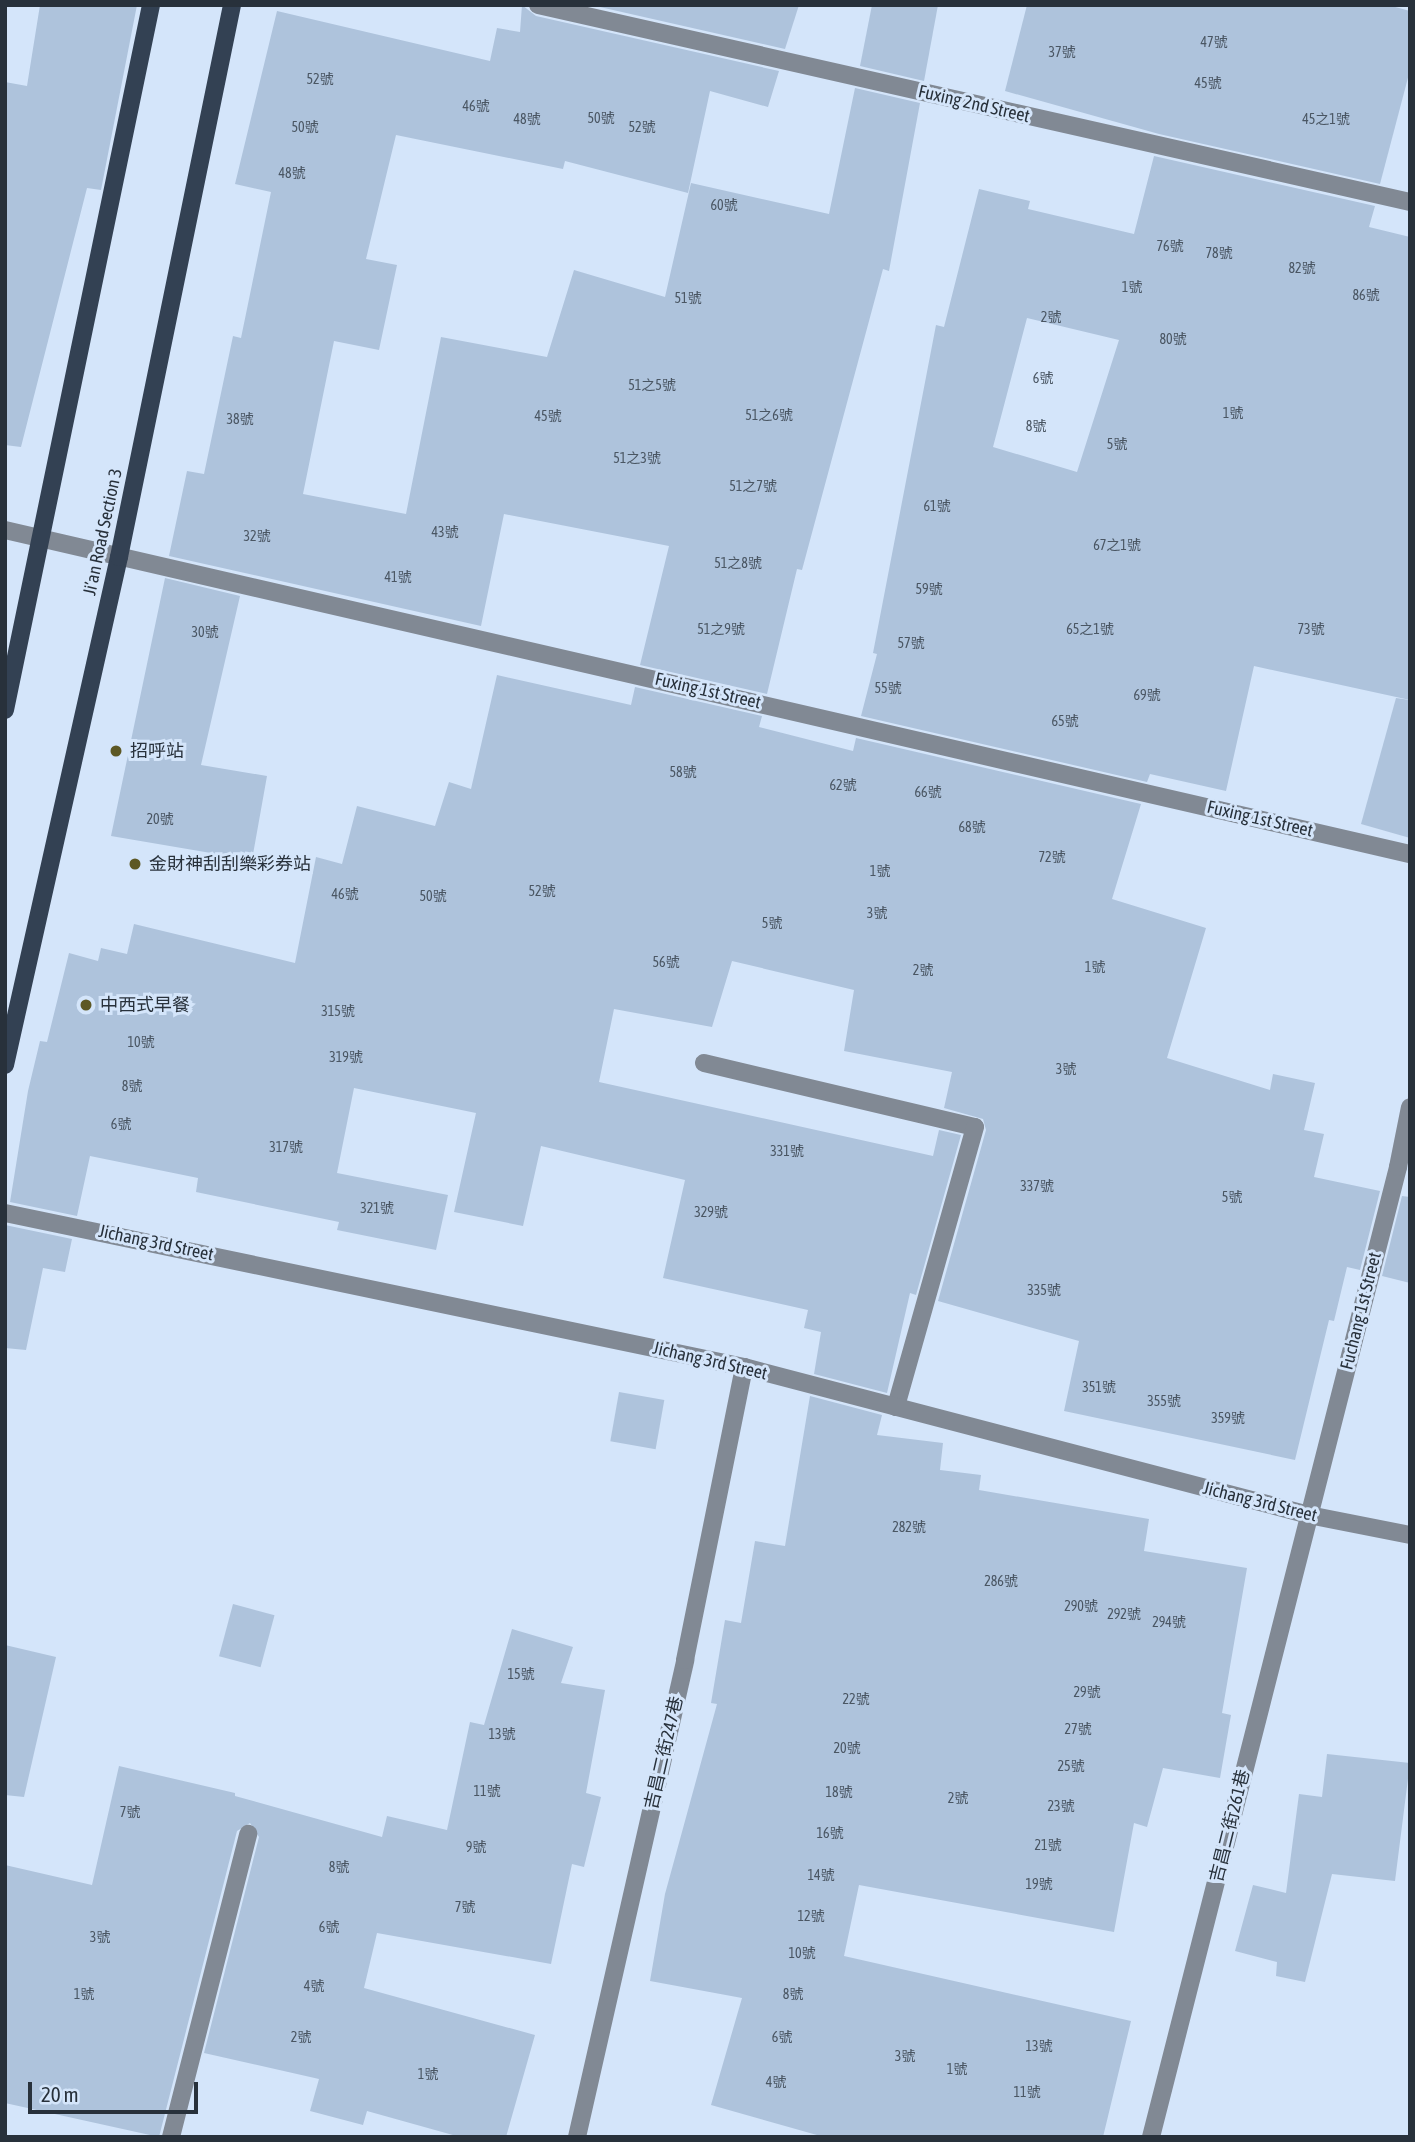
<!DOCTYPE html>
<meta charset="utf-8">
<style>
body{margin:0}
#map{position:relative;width:1415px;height:2142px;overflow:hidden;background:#d4e5fa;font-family:"Asap Condensed","Noto Sans TC",sans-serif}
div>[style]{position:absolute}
.building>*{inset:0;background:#aec3dc;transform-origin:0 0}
.minor>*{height:18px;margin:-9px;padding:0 9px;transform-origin:9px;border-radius:9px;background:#818994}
.major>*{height:18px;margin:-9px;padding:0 9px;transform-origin:9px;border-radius:9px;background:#334153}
.dots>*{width:19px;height:19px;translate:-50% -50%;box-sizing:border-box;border:4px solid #d4e5fa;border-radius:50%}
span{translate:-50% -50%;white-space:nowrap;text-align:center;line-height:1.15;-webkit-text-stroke:6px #d4e5fa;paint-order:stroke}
.number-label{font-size:14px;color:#4a5663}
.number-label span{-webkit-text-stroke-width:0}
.street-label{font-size:18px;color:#28313b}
.poi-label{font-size:18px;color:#28313b}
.left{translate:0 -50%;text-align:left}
.frame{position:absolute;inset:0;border:7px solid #28313b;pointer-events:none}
.scale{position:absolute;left:28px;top:2082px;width:170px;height:32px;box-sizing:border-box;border:4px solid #28313b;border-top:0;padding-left:9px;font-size:21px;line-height:24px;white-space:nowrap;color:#28313b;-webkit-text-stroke:5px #d4e5fa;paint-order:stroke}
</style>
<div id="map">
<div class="building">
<div style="clip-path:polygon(40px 5px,137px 5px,101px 190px,87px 188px,21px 447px,5px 445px,5px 82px,27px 86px)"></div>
<div style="clip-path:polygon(522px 5px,536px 16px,779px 71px,768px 107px,710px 91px,688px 193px,565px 161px,563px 169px,396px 135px,366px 259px,397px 265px,379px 350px,334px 341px,303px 494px,406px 514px,441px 337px,547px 357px,574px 270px,665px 297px,691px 183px,829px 214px,855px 88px,920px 103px,889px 271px,883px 269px,802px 570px,797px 569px,767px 694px,640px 665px,669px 546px,504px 514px,481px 626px,169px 556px,187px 471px,204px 474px,233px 336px,241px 338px,271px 192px,235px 184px,277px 11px,490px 61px,497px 28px,520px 32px)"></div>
<div style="clip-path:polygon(591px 5px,799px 5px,785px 49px)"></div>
<div style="clip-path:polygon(872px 5px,938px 5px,924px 81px,860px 66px)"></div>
<div style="clip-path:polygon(1027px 5px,1388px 5px,1410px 11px,1410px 70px,1380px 184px,1159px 134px,1005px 91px)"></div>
<div style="clip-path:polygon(evenodd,1154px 156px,1375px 206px,1369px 227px,1410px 237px,1410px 700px,1254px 666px,1226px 791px,1150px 774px,1147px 782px,861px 716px,877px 654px,873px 653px,936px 325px,944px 327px,979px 189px,1030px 201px,1028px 209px,1134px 234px,1154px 156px,1027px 318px,1119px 340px,1077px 472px,993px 447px,1027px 318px)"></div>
<div style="clip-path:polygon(165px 578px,240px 596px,201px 765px,267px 776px,252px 860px,111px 836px)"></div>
<div style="clip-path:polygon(497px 675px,631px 705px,635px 687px,762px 716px,759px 727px,853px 751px,856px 738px,1141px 804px,1112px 899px,1206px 928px,1167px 1058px,1270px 1090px,1273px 1074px,1315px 1083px,1304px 1130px,1324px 1134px,1314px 1177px,1380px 1191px,1360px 1270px,1347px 1267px,1334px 1321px,1329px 1320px,1295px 1460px,1064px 1411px,1079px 1341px,938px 1301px,986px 1130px,983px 1119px,944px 1108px,952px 1072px,844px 1051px,854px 990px,732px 961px,712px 1027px,614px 1009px,599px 1082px,933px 1156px,939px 1130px,961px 1135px,916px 1295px,910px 1293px,887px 1393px,814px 1374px,821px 1332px,804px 1328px,808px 1310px,663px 1278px,685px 1180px,541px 1146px,523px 1226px,454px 1212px,476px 1113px,354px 1088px,337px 1173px,448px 1195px,436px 1250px,337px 1230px,339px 1222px,196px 1192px,198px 1178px,90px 1156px,77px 1216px,10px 1202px,28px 1091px,40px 1041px,47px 1042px,69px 953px,98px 961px,101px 948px,127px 954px,134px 924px,295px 963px,316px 857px,342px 864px,357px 806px,435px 826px,449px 782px,471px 789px)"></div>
<div style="clip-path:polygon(1396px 698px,1410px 700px,1410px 838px,1361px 824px)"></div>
<div style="clip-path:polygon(1402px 1196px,1410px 1197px,1410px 1283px,1382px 1276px)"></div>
<div style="clip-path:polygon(5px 1225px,72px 1239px,65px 1272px,43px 1268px,26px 1350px,5px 1348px)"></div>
<div style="left:619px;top:1392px;width:46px;height:50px;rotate:10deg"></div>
<div style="clip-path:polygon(810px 1396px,882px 1415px,877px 1435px,943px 1443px,940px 1470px,981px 1475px,979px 1490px,1149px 1519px,1144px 1551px,1247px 1568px,1222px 1713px,1231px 1715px,1220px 1778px,1163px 1768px,1147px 1827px,1134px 1823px,1114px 1932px,859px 1885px,844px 1956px,1131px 2021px,1103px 2137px,824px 2137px,711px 2105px,742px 1998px,650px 1981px,665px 1894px,717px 1704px,711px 1703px,725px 1620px,741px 1623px,755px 1541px,785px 1546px)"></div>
<div style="left:233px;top:1604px;width:43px;height:54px;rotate:15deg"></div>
<div style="clip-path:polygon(512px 1629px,573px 1647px,561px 1683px,605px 1690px,586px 1793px,601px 1797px,584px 1867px,572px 1864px,551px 1964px,377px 1933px,364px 1988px,535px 2035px,506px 2137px,460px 2137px,367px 2111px,363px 2125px,310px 2111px,319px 2079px,204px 2053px,259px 1837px,250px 1823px,237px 1831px,159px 2137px,5px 2103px,5px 1865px,92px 1885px,119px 1766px,235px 1793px,235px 1796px,382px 1837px,387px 1816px,447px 1830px,470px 1722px,484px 1725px)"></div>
<div style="clip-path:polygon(5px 1645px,56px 1657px,24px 1797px,5px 1795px)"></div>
<div style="clip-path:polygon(1327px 1754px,1410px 1763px,1395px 1881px,1332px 1874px,1305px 1982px,1276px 1976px,1277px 1962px,1235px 1951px,1253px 1885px,1286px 1893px,1299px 1794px,1322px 1797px)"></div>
</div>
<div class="minor">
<div style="left:538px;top:5px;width:894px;rotate:12.73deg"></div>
<div style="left:5px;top:530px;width:1442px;rotate:12.99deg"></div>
<div style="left:704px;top:1063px;width:278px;rotate:13.3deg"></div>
<div style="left:975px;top:1127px;width:291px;rotate:105.8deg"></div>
<div style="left:5px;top:1213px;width:755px;rotate:11.77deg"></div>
<div style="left:744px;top:1367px;width:584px;rotate:14.68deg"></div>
<div style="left:1309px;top:1515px;width:103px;rotate:11.2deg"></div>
<div style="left:171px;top:2137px;width:313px;rotate:-75.7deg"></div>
<div style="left:577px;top:2137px;width:489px;rotate:-77.2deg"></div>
<div style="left:685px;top:1660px;width:299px;rotate:-78.6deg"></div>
<div style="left:1151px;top:2137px;width:1001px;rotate:-75.71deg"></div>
<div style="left:1398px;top:1167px;width:61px;rotate:-78.7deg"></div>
</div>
<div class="major">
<div style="left:5px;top:710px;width:720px;rotate:-78.3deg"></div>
<div style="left:5px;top:1065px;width:521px;rotate:-77.35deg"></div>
<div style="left:119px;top:557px;width:563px;rotate:-78.43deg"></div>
</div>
<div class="dots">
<div style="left:116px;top:751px;background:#5d5824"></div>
<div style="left:135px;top:864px;background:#5d5824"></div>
<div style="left:86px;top:1005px;background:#5d5824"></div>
</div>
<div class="number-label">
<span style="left:1214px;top:42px">47號</span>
<span style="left:1062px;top:52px">37號</span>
<span style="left:320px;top:79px">52號</span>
<span style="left:1208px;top:83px">45號</span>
<span style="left:476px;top:106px">46號</span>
<span style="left:601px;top:118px">50號</span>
<span style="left:527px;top:119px">48號</span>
<span style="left:1326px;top:119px">45之1號</span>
<span style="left:305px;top:127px">50號</span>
<span style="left:642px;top:127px">52號</span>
<span style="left:292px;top:173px">48號</span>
<span style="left:724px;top:205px">60號</span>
<span style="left:1170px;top:246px">76號</span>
<span style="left:1219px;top:253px">78號</span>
<span style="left:1302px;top:268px">82號</span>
<span style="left:1132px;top:287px">1號</span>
<span style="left:1366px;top:295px">86號</span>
<span style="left:688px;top:298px">51號</span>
<span style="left:1051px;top:317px">2號</span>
<span style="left:1173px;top:339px">80號</span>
<span style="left:1043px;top:378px">6號</span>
<span style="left:652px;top:385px">51之5號</span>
<span style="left:1233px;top:413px">1號</span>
<span style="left:769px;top:415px">51之6號</span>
<span style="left:548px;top:416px">45號</span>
<span style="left:240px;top:419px">38號</span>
<span style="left:1036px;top:426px">8號</span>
<span style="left:1117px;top:444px">5號</span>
<span style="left:637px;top:458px">51之3號</span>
<span style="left:753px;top:486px">51之7號</span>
<span style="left:937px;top:506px">61號</span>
<span style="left:445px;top:532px">43號</span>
<span style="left:257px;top:536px">32號</span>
<span style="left:1117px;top:545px">67之1號</span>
<span style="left:738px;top:563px">51之8號</span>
<span style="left:398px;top:577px">41號</span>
<span style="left:929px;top:589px">59號</span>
<span style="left:721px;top:629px">51之9號</span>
<span style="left:1090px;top:629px">65之1號</span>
<span style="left:1311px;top:629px">73號</span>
<span style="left:205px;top:632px">30號</span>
<span style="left:911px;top:643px">57號</span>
<span style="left:888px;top:688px">55號</span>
<span style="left:1147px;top:695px">69號</span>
<span style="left:1065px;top:721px">65號</span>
<span style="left:683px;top:772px">58號</span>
<span style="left:843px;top:785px">62號</span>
<span style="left:928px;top:792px">66號</span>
<span style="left:160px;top:819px">20號</span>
<span style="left:972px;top:827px">68號</span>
<span style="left:1052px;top:857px">72號</span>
<span style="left:880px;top:871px">1號</span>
<span style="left:542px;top:891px">52號</span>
<span style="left:345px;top:894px">46號</span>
<span style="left:433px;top:896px">50號</span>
<span style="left:877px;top:913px">3號</span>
<span style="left:772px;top:923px">5號</span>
<span style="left:666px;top:962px">56號</span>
<span style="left:1095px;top:967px">1號</span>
<span style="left:923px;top:970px">2號</span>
<span style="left:338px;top:1011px">315號</span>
<span style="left:141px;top:1042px">10號</span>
<span style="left:346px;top:1057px">319號</span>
<span style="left:1066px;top:1069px">3號</span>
<span style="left:132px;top:1086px">8號</span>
<span style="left:121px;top:1124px">6號</span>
<span style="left:286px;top:1147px">317號</span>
<span style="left:787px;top:1151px">331號</span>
<span style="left:1037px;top:1186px">337號</span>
<span style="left:1232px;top:1197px">5號</span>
<span style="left:377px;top:1208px">321號</span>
<span style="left:711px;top:1212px">329號</span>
<span style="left:1044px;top:1290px">335號</span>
<span style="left:1099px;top:1387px">351號</span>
<span style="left:1164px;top:1401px">355號</span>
<span style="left:1228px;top:1418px">359號</span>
<span style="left:909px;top:1527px">282號</span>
<span style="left:1001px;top:1581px">286號</span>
<span style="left:1081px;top:1606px">290號</span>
<span style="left:1124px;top:1614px">292號</span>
<span style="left:1169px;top:1622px">294號</span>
<span style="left:521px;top:1674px">15號</span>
<span style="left:1087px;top:1692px">29號</span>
<span style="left:856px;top:1699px">22號</span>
<span style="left:1078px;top:1729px">27號</span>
<span style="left:502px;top:1734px">13號</span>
<span style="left:847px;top:1748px">20號</span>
<span style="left:1071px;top:1766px">25號</span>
<span style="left:487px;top:1791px">11號</span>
<span style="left:839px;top:1792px">18號</span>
<span style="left:958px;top:1798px">2號</span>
<span style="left:1061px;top:1806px">23號</span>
<span style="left:130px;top:1812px">7號</span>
<span style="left:830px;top:1833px">16號</span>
<span style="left:1048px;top:1845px">21號</span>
<span style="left:476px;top:1847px">9號</span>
<span style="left:339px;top:1867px">8號</span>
<span style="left:821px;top:1875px">14號</span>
<span style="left:1039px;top:1884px">19號</span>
<span style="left:465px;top:1907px">7號</span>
<span style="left:811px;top:1916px">12號</span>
<span style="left:329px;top:1927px">6號</span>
<span style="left:100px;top:1937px">3號</span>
<span style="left:802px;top:1953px">10號</span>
<span style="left:314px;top:1986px">4號</span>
<span style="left:84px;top:1994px">1號</span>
<span style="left:793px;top:1994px">8號</span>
<span style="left:301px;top:2037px">2號</span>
<span style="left:782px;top:2037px">6號</span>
<span style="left:1039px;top:2046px">13號</span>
<span style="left:905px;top:2056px">3號</span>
<span style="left:957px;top:2069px">1號</span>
<span style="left:428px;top:2074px">1號</span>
<span style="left:776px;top:2082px">4號</span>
<span style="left:1027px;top:2092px">11號</span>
</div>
<div class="street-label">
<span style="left:974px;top:104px;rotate:13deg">Fuxing 2nd Street</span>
<span style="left:103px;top:532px;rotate:-78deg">Ji’an Road Section 3</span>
<span style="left:708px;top:691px;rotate:13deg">Fuxing 1st Street</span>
<span style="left:1260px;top:819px;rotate:13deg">Fuxing 1st Street</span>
<span style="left:156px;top:1243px;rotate:12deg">Jichang 3rd Street</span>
<span style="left:1361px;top:1311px;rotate:-76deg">Fuchang 1st Street</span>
<span style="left:710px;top:1361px;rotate:13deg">Jichang 3rd Street</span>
<span style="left:1260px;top:1502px;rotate:14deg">Jichang 3rd Street</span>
<span style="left:664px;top:1753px;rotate:-77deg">吉昌二街247巷</span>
<span style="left:1230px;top:1826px;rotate:-76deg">吉昌二街261巷</span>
</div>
<div class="poi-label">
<span class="left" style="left:130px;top:751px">招呼站</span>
<span class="left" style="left:149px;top:864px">金財神刮刮樂彩券站</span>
<span class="left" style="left:100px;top:1005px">中西式早餐</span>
</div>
<div class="frame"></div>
<div class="scale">20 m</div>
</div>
